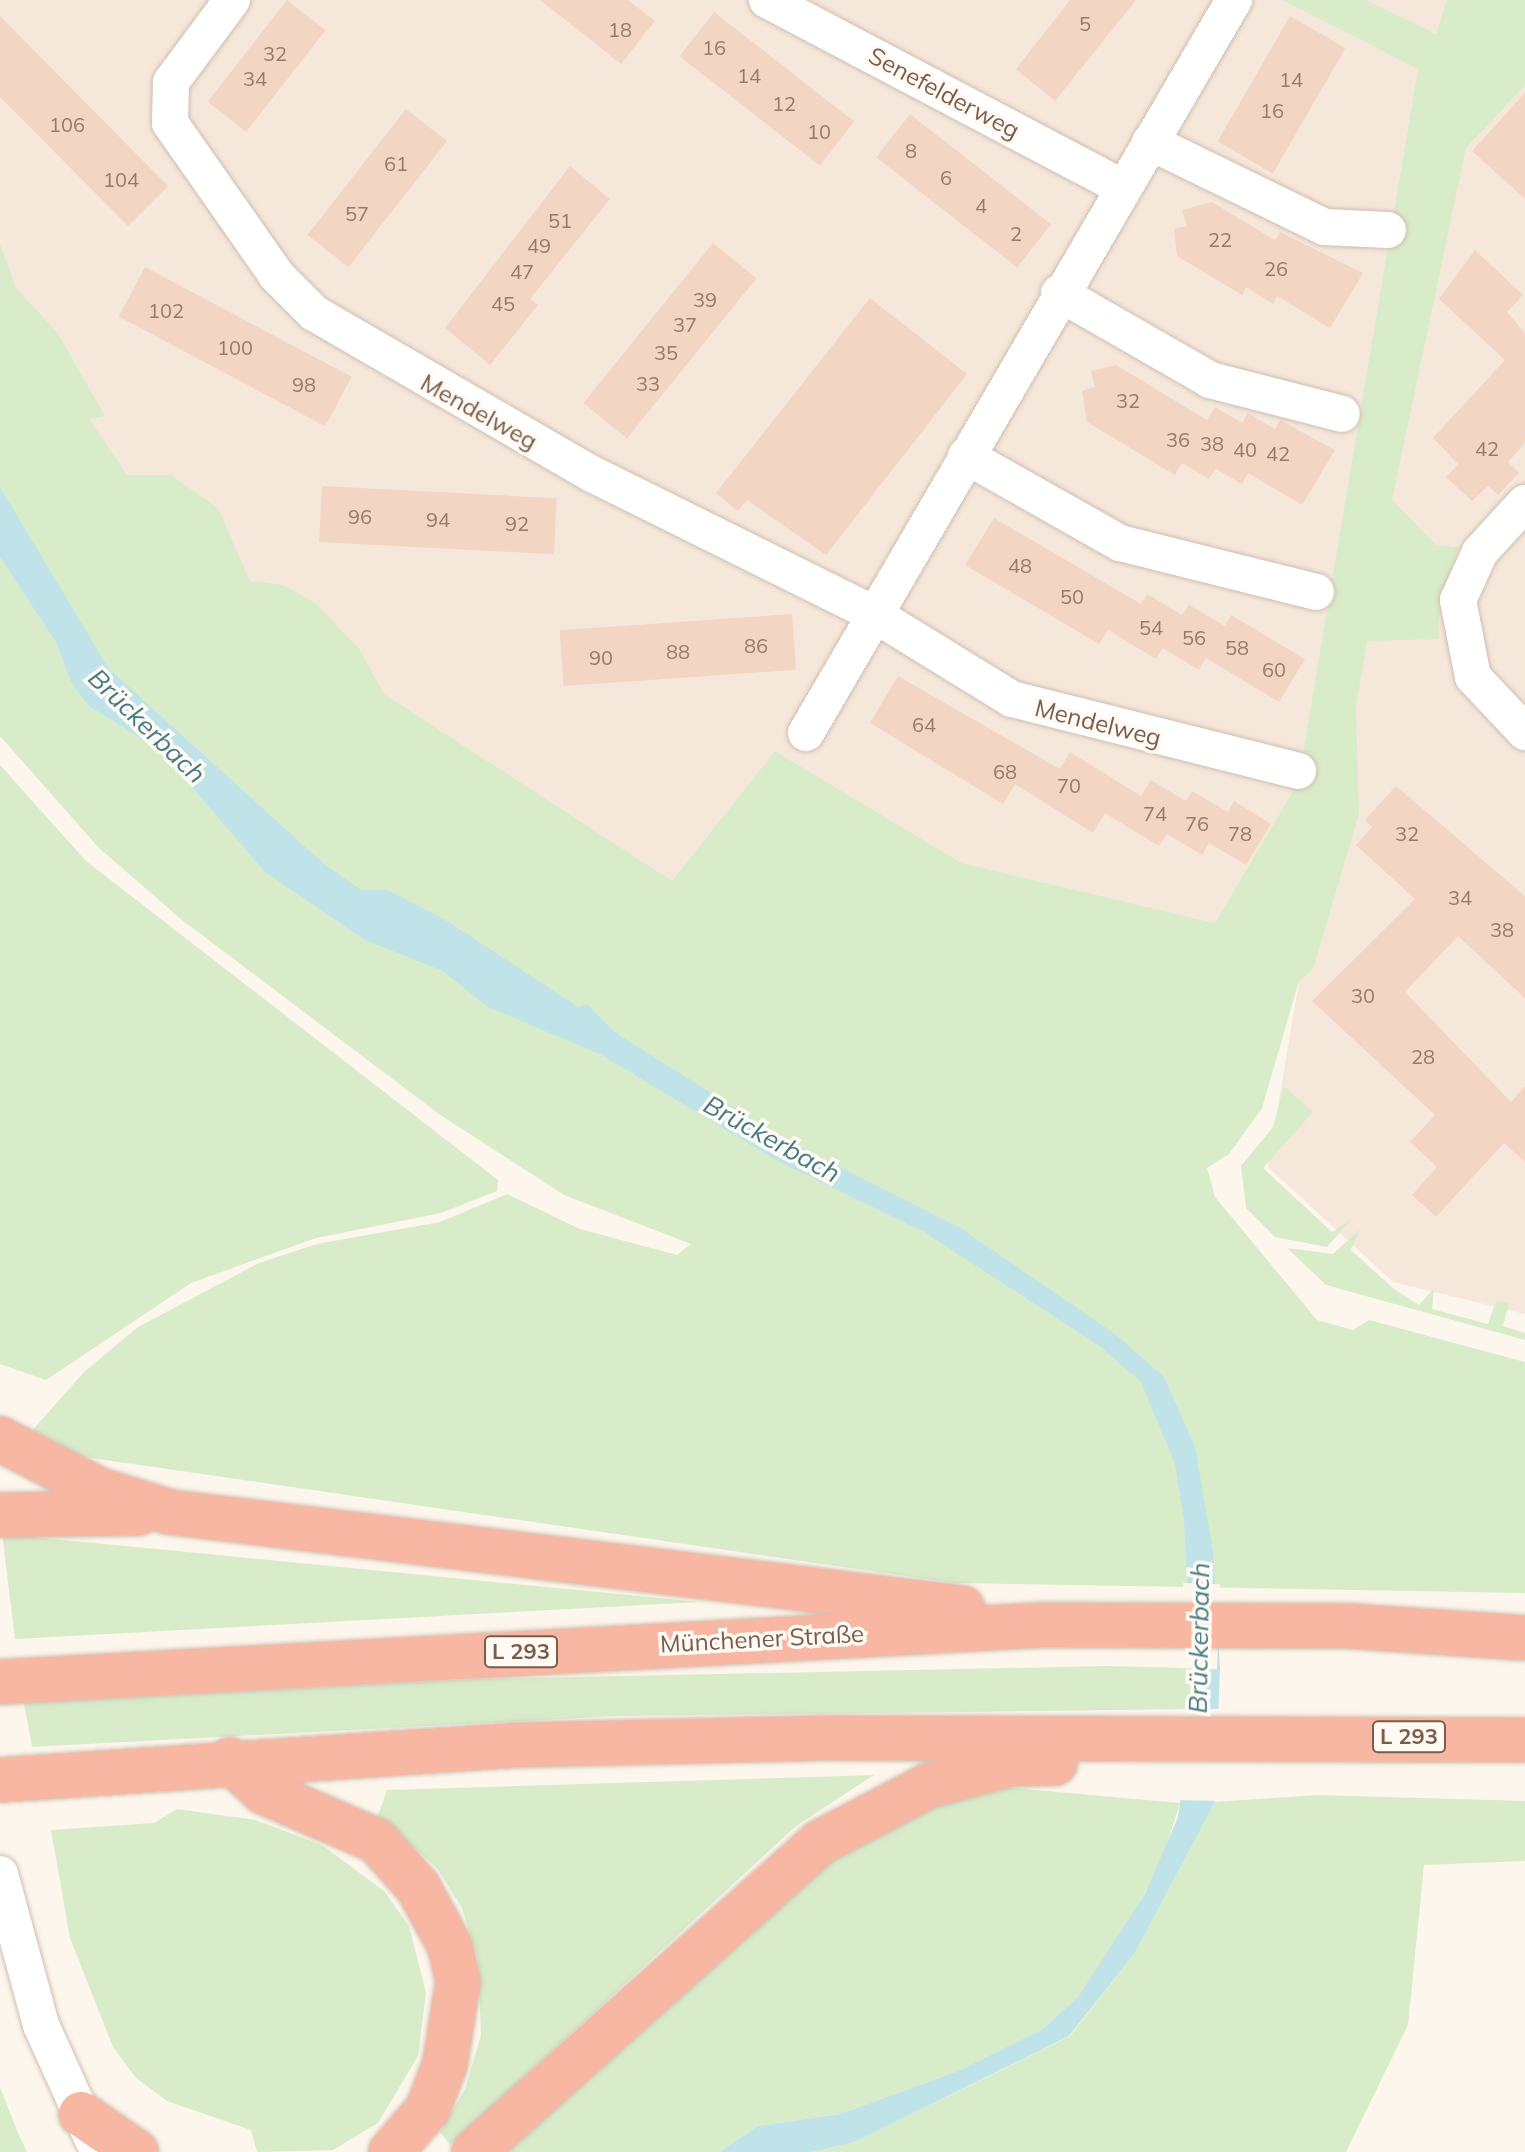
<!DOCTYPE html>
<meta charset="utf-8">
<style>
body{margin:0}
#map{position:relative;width:1525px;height:2152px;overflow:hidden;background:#fdf6ec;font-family:Mulish,sans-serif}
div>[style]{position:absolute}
.residential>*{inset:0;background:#f5e8da}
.green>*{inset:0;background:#d8ecc9}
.water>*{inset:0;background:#bfe3e8}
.pier>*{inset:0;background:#fdf6ec;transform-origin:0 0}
.building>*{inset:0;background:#f3d5c3;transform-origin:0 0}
.roads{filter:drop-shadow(0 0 2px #d1beb0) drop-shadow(0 0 2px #d1beb0)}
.minor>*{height:36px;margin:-18px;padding:0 18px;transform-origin:18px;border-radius:18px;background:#fff}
.highway>*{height:44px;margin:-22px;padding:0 22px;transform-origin:22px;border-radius:22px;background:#f7b7a3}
span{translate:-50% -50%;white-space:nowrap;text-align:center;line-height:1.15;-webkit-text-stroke:7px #fffaf3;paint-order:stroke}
.number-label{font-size:20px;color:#987a6a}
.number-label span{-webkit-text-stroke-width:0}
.shield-label span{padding:2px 6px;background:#fffaf3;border:2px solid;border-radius:6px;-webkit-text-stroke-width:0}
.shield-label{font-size:22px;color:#7a5c4d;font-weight:700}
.street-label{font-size:24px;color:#7a5c4d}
.water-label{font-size:26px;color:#437c86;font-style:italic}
</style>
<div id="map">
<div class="residential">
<div style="clip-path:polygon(0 0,1525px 0,1525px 1314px,1393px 1282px,1268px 1167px,1299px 981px,1215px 923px,962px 863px,775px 751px,673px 882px,291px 637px,152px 510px,0 299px)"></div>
</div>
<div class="green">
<div style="clip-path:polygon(1283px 0,1366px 0,1436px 34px,1447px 0,1525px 0,1525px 85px,1466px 148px,1392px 500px,1437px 546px,1459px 547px,1440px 597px,1438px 639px,1367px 641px,1356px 707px,1359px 814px,1313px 969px,1299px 981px,1262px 1108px,1229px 1154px,1207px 1168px,1215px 1197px,1317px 1320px,1353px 1330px,1369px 1320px,1525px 1362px,1525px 1593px,954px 1583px,64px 1454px,30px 1433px,84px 1372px,138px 1327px,259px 1263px,317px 1244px,440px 1222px,507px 1194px,580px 1229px,677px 1255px,691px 1244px,564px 1195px,439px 1114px,182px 920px,99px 848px,0 736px,0 244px,16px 288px,57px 332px,105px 416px,89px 419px,127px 475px,171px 475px,218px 508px,250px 581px,283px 585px,315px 603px,358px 647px,384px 694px,672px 881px,775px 751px,962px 863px,1215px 923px,1298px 783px,1418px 69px)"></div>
<div style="clip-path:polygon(0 765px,86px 861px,498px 1180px,497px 1191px,441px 1213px,316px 1238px,191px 1283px,46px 1380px,0 1364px)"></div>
<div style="clip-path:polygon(1284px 1086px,1313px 1112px,1263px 1168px,1332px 1232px,1351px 1220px,1327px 1247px,1275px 1237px,1246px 1208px,1241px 1166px,1273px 1127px)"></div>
<div style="clip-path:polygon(1360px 1229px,1351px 1250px,1394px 1289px,1419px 1305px,1434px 1288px,1432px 1309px,1488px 1324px,1496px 1301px,1509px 1303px,1503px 1326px,1525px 1333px,1525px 1340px,1326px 1285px,1287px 1248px,1333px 1254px)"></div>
<div style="clip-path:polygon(2px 1534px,700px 1602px,15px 1639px)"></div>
<div style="clip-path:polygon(1107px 1666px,1192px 1668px,1194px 1709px,615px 1716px,32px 1747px,24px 1703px,478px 1679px)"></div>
<div style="clip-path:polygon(874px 1775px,796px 1826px,450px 2145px,440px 2132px,465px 2089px,481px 2035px,478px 1959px,462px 1908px,437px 1868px,378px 1816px,387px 1790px)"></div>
<div style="clip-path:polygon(1003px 1787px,1180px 1803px,1160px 1865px,1129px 1923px,1078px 1997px,1043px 2029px,958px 2071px,840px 2114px,758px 2126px,719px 2152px,508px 2152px,809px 1873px,894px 1816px)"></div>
<div style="clip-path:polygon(1317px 1795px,1525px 1801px,1525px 1861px,1424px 1865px,1408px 2025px,1346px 2152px,812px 2152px,855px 2142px,1070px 2036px,1135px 1953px,1215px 1802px)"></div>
<div style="clip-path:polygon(177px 1809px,255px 1820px,322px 1845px,384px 1891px,409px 1926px,426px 1993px,418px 2056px,378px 2123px,333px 2150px,257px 2152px,251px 2130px,167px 2101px,136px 2078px,113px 2047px,70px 1938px,51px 1830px,154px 1823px)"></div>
<div style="clip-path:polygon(0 2087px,18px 2133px,27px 2152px,0 2152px)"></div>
</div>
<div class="water">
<div style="clip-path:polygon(0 487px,109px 669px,324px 864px,361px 890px,387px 890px,444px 919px,578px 1007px,587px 1004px,616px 1033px,781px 1137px,959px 1227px,1115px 1334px,1164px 1377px,1195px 1447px,1213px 1551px,1220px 1667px,1215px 1802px,1135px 1953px,1069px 2036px,855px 2142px,812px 2152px,719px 2152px,758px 2126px,840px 2114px,958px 2071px,1043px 2029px,1078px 1997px,1145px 1894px,1178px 1817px,1194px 1709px,1184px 1520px,1175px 1464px,1141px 1382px,1101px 1347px,924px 1232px,776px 1160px,602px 1055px,486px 1006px,443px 971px,365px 940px,265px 872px,161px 751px,89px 706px,71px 682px,56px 642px,0 557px)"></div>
</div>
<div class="pier">
<div style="left:1183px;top:1583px;width:37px;height:85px;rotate:2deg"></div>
<div style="clip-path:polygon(1190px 1709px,1224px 1709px,1219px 1801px,1177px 1800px)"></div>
</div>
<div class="building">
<div style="left:287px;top:0;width:49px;height:129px;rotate:38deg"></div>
<div style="clip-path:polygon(540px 0,628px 0,655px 21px,621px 64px)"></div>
<div style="clip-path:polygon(1070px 0,1136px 0,1055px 101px,1016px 69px)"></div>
<div style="left:714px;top:12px;width:178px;height:56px;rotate:38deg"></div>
<div style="clip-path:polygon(0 16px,168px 186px,128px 226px,0 97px)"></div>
<div style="left:1290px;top:16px;width:64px;height:145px;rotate:30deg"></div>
<div style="clip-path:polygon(1525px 93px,1525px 199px,1472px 151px)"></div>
<div style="left:406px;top:109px;width:52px;height:160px;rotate:38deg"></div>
<div style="left:910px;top:114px;width:179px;height:55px;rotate:38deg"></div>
<div style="clip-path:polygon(570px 166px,610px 199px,530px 299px,538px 305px,490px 365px,445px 328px)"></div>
<div style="clip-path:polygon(1212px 202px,1275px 240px,1280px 232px,1363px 273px,1330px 328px,1277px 296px,1273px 304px,1246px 287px,1242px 295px,1177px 256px,1174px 229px,1187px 226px,1182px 210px)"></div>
<div style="left:713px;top:243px;width:56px;height:206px;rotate:39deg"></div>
<div style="clip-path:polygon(1475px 250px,1523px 295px,1507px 312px,1525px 333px,1525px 443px,1508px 462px,1519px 473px,1498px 495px,1488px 486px,1472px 501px,1446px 477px,1458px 464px,1433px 438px,1505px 360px,1439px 299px)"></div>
<div style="left:145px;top:267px;width:234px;height:56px;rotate:28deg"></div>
<div style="clip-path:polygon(870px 298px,967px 374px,826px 555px,747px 500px,738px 511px,716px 493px)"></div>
<div style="clip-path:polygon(1116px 365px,1207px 420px,1215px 407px,1242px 423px,1248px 413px,1275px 429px,1280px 420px,1335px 450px,1302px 505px,1248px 473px,1242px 484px,1216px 469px,1209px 479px,1182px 463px,1175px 475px,1087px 422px,1082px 391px,1095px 387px,1091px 371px)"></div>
<div style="left:322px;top:486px;width:235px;height:56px;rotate:3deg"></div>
<div style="clip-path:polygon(994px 518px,1141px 604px,1147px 594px,1182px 615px,1189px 605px,1225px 626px,1231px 615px,1305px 659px,1279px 702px,1206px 658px,1199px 670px,1163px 648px,1156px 659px,1108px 630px,1099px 644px,965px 565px)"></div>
<div style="left:792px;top:614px;width:56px;height:233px;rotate:86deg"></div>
<div style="clip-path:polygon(898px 676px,1060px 769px,1070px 752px,1141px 796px,1151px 780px,1186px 801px,1192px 791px,1228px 812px,1234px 801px,1271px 824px,1246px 865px,1209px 843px,1202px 855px,1167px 834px,1159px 846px,1105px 813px,1093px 833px,1015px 784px,1003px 804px,870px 723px)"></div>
<div style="clip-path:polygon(1396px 786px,1525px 896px,1525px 998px,1458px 936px,1405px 992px,1511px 1102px,1525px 1086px,1525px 1162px,1504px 1143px,1436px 1217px,1412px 1195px,1437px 1167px,1410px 1142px,1435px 1115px,1312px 1001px,1415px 899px,1356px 845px,1372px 827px,1365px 820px)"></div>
</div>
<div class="roads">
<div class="minor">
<div style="left:232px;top:0;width:102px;rotate:126.6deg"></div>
<div style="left:171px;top:82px;width:41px;rotate:91.4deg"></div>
<div style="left:170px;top:123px;width:187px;rotate:55deg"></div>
<div style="left:277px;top:276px;width:52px;rotate:45deg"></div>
<div style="left:314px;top:313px;width:321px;rotate:30.1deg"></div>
<div style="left:592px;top:474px;width:313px;rotate:26.4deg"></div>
<div style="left:872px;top:613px;width:164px;rotate:31.6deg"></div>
<div style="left:1012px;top:699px;width:295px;rotate:14.1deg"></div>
<div style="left:767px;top:0;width:400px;rotate:27.8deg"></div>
<div style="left:1150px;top:142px;width:194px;rotate:26deg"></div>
<div style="left:1324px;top:227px;width:64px;rotate:2.7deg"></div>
<div style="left:1059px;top:293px;width:174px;rotate:29.9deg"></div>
<div style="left:1210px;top:380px;width:136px;rotate:14.4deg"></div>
<div style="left:966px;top:456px;width:177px;rotate:29.5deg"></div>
<div style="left:1120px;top:543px;width:202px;rotate:14deg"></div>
<div style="left:1525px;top:503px;width:67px;rotate:132.6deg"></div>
<div style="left:1480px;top:552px;width:53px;rotate:114.6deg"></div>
<div style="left:1458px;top:600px;width:78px;rotate:79deg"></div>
<div style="left:1473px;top:677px;width:76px;rotate:46.6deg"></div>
<div style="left:806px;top:733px;width:849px;rotate:-59.72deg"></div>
<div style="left:0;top:1874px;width:156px;rotate:74.8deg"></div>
<div style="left:41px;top:2025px;width:126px;rotate:65.7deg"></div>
</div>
<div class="highway">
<div style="left:0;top:1439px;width:111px;rotate:27.3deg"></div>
<div style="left:99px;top:1490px;width:73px;rotate:17.4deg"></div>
<div style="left:169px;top:1512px;width:799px;rotate:6.9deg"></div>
<div style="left:0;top:1515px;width:139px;rotate:-0.8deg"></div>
<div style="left:0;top:1682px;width:1045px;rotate:-3.13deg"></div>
<div style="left:1043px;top:1625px;width:305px;rotate:0.2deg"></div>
<div style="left:1348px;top:1626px;width:177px;rotate:3.9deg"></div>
<div style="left:230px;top:1760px;width:47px;rotate:43.3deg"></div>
<div style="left:264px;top:1792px;width:123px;rotate:23.4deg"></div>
<div style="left:377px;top:1841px;width:62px;rotate:48.3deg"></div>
<div style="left:418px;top:1887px;width:67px;rotate:61.5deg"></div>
<div style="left:450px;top:1946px;width:37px;rotate:77deg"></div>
<div style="left:458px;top:1982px;width:83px;rotate:99deg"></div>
<div style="left:445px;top:2064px;width:48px;rotate:110.7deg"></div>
<div style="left:428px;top:2109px;width:57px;rotate:130.7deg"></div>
<div style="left:0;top:1780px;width:518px;rotate:-3.87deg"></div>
<div style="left:517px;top:1745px;width:299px;rotate:-1.3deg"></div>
<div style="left:816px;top:1738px;width:709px;rotate:0.16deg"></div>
<div style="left:81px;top:2114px;width:67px;rotate:34.6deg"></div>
<div style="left:474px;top:2152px;width:463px;rotate:-41.8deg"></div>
<div style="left:819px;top:1843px;width:123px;rotate:-27.6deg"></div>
<div style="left:928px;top:1786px;width:86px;rotate:-14.8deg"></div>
<div style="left:1011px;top:1764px;width:44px;rotate:-1.3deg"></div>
</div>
</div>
<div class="number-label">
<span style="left:1085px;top:23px">5</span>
<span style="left:620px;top:29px">18</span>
<span style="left:714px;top:47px">16</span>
<span style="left:275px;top:53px">32</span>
<span style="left:749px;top:75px">14</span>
<span style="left:255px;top:78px">34</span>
<span style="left:1291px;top:79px">14</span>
<span style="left:784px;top:103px">12</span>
<span style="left:1272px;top:110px">16</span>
<span style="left:67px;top:124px">106</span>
<span style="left:819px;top:131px">10</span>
<span style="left:911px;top:150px">8</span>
<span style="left:396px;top:163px">61</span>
<span style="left:946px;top:177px">6</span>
<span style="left:121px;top:179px">104</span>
<span style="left:981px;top:205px">4</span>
<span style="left:357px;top:213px">57</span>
<span style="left:560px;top:220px">51</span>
<span style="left:1016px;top:233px">2</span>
<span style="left:1220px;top:239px">22</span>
<span style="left:539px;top:245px">49</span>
<span style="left:1276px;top:268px">26</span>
<span style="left:522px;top:271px">47</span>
<span style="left:705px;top:299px">39</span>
<span style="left:503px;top:303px">45</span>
<span style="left:166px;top:310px">102</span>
<span style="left:685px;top:324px">37</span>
<span style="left:235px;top:347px">100</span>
<span style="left:666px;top:352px">35</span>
<span style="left:648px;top:383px">33</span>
<span style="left:304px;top:384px">98</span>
<span style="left:1128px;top:400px">32</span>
<span style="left:1178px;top:439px">36</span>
<span style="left:1212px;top:443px">38</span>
<span style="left:1487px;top:448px">42</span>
<span style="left:1245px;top:449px">40</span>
<span style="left:1278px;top:453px">42</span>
<span style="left:360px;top:516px">96</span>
<span style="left:438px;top:519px">94</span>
<span style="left:517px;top:523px">92</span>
<span style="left:1020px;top:565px">48</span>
<span style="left:1072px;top:596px">50</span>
<span style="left:1151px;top:627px">54</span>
<span style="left:1194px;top:637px">56</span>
<span style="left:756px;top:645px">86</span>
<span style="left:1237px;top:647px">58</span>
<span style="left:678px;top:651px">88</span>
<span style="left:601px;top:657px">90</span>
<span style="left:1274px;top:669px">60</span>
<span style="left:924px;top:724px">64</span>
<span style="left:1005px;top:771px">68</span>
<span style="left:1069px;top:785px">70</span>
<span style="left:1155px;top:813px">74</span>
<span style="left:1197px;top:823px">76</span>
<span style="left:1240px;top:833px">78</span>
<span style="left:1407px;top:833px">32</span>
<span style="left:1460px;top:897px">34</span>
<span style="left:1502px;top:929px">38</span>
<span style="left:1363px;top:995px">30</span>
<span style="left:1423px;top:1056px">28</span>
</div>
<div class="shield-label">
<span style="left:521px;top:1652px">L 293</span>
<span style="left:1409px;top:1737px">L 293</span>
</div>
<div class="street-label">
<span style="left:944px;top:93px;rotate:28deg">Senefelderweg</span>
<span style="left:479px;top:412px;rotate:29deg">Mendelweg</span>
<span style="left:1098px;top:723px;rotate:14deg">Mendelweg</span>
<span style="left:762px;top:1639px;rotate:-3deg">Münchener Straße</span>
</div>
<div class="water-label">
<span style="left:147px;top:726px;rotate:44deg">Brückerbach</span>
<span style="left:772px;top:1139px;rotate:29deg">Brückerbach</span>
<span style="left:1199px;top:1638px;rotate:-89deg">Brückerbach</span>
</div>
</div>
